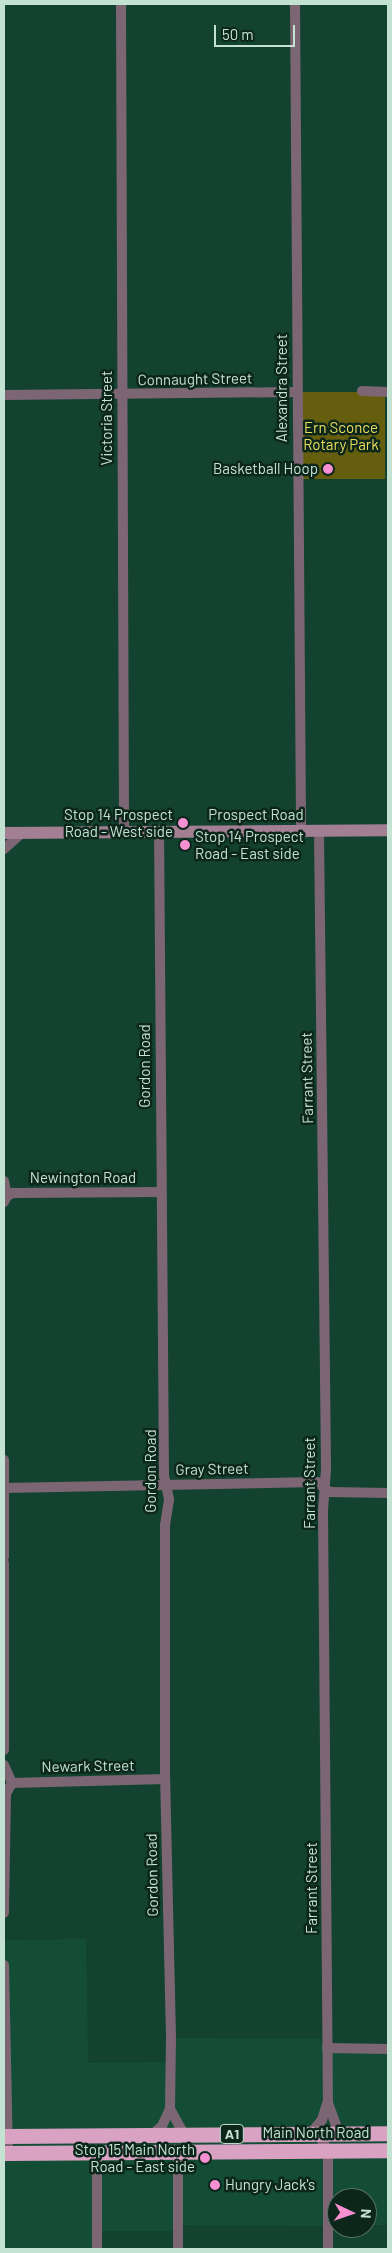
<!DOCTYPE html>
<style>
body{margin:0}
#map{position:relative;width:392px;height:2253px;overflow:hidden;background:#134330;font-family:Barlow,sans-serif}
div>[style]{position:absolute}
.built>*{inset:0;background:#144d36}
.green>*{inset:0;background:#665e0f;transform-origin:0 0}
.street>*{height:10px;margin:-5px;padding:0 5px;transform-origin:5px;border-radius:5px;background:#7d6673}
.secondary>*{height:12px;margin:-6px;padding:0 6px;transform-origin:6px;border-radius:6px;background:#a37f93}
.highway>*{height:15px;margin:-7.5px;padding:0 7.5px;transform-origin:7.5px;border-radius:7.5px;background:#d9a2c2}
.dots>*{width:14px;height:14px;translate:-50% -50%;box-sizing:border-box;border:2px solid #0c261b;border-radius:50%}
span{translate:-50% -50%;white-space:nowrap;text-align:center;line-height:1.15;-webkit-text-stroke:5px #0c261b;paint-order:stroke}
.shield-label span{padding:1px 4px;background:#0c261b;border:1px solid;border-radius:4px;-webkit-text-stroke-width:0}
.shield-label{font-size:14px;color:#c3e2d2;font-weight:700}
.street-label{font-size:15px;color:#c3e2d2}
.park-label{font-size:15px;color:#ecde5a}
.poi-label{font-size:15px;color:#c3e2d2}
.right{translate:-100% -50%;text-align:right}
.left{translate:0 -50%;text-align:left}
.frame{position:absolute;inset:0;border:5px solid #c3e2d2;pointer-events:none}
.north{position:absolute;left:327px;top:2188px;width:50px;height:50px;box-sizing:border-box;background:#0c261b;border:1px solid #557164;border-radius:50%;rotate:93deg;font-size:14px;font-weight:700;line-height:20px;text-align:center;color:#c3e2d2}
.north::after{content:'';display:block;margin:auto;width:18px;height:22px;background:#f690d0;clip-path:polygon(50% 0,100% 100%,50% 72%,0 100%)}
.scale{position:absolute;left:214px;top:25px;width:81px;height:22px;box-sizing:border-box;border:2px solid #c3e2d2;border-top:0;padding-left:6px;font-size:15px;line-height:18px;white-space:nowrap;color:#c3e2d2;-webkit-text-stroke:4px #0c261b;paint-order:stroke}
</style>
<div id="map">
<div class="built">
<div style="clip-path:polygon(86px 1939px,88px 2063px,170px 2062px,171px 2038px,327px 2039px,327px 2045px,388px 2046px,388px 2225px,367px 2225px,367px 2198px,337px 2198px,337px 2226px,179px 2225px,178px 2231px,97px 2231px,97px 2249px,4px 2249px,4px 1940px)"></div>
</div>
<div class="green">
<div style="left:297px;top:392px;width:88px;height:87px"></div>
</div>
<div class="street">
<div style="left:121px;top:4px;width:828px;rotate:89.79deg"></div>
<div style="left:295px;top:4px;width:827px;rotate:89.58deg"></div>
<div style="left:362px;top:391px;width:26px;rotate:2deg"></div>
<div style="left:4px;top:395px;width:293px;rotate:-0.6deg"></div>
<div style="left:319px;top:831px;width:638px;rotate:89.37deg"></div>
<div style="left:326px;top:1469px;width:42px;rotate:94.1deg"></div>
<div style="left:323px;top:1511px;width:592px;rotate:89.52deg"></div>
<div style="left:328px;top:2103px;width:32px;rotate:70deg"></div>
<div style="left:4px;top:849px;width:24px;rotate:-42deg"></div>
<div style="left:4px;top:1181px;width:15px;rotate:79deg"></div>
<div style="left:7px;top:1196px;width:7px;rotate:117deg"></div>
<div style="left:7px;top:1196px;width:7px;rotate:-27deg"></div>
<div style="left:13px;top:1193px;width:148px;rotate:-0.4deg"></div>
<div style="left:4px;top:1460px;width:97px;rotate:90deg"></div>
<div style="left:4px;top:1488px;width:313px;rotate:-1.1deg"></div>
<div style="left:317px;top:1482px;width:16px;rotate:38deg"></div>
<div style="left:330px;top:1492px;width:58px;rotate:1deg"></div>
<div style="left:4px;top:1563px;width:187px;rotate:90deg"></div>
<div style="left:4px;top:1765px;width:20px;rotate:66deg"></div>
<div style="left:12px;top:1783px;width:13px;rotate:119deg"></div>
<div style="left:6px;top:1794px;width:119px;rotate:91deg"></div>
<div style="left:12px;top:1783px;width:153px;rotate:-1.5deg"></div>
<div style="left:4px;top:1965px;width:188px;rotate:88.8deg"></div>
<div style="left:327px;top:2048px;width:61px;rotate:0.9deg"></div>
<div style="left:170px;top:2109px;width:29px;rotate:61deg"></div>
<div style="left:311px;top:2133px;width:17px;rotate:-50deg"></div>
<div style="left:322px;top:2120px;width:17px;rotate:-73deg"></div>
<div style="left:318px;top:2133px;width:21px;rotate:61deg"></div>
<div style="left:328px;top:2151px;width:98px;rotate:90deg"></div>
<div style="left:153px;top:2134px;width:12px;rotate:-42deg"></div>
<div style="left:162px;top:2126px;width:19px;rotate:-65deg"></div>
<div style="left:170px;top:2109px;width:71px;rotate:-89.2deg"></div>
<div style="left:171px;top:2038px;width:259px;rotate:-91.3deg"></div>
<div style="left:165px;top:1779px;width:254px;rotate:-90deg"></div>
<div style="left:165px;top:1525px;width:26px;rotate:-81deg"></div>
<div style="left:169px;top:1499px;width:24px;rotate:-102deg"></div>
<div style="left:164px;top:1476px;width:644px;rotate:-90.44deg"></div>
<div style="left:178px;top:2152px;width:97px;rotate:90deg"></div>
<div style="left:97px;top:2249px;width:97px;rotate:-90deg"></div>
</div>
<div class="secondary">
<div style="left:4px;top:833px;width:384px;rotate:-0.4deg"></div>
</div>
<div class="highway">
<div style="left:4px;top:2136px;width:384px;rotate:-0.4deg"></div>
<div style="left:4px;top:2153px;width:384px;rotate:-0.4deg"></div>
</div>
<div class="dots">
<div style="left:328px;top:469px;background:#f690d0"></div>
<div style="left:183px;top:823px;background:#f690d0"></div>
<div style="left:185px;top:845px;background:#f690d0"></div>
<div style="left:205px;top:2158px;background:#f690d0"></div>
<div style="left:215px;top:2185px;background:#f690d0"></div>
</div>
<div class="shield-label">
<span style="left:232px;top:2134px">A1</span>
</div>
<div class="street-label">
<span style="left:195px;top:379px;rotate:-1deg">Connaught Street</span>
<span style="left:282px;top:388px;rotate:-90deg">Alexandra Street</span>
<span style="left:107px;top:418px;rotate:-90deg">Victoria Street</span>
<span style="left:256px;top:815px">Prospect Road</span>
<span style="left:145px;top:1066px;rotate:-90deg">Gordon Road</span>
<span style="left:307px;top:1078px;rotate:-91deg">Farrant Street</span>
<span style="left:83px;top:1178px">Newington Road</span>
<span style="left:212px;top:1469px;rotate:-1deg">Gray Street</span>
<span style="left:151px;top:1471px;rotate:-90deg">Gordon Road</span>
<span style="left:310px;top:1483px;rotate:-90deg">Farrant Street</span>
<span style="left:88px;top:1766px;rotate:-1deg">Newark Street</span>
<span style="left:152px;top:1875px;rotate:-91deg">Gordon Road</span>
<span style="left:312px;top:1888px;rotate:-90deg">Farrant Street</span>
<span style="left:316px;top:2133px">Main North Road</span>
</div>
<div class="park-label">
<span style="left:341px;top:436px">Ern Sconce<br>Rotary Park</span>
</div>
<div class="poi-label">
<span class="right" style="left:318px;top:469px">Basketball Hoop</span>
<span class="right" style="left:173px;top:823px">Stop 14 Prospect<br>Road - West side</span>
<span class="left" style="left:195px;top:845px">Stop 14 Prospect<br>Road - East side</span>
<span class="right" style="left:195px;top:2158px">Stop 15 Main North<br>Road - East side</span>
<span class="left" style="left:225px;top:2185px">Hungry Jack's</span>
</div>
<div class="frame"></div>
<div class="north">N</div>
<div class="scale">50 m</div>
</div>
